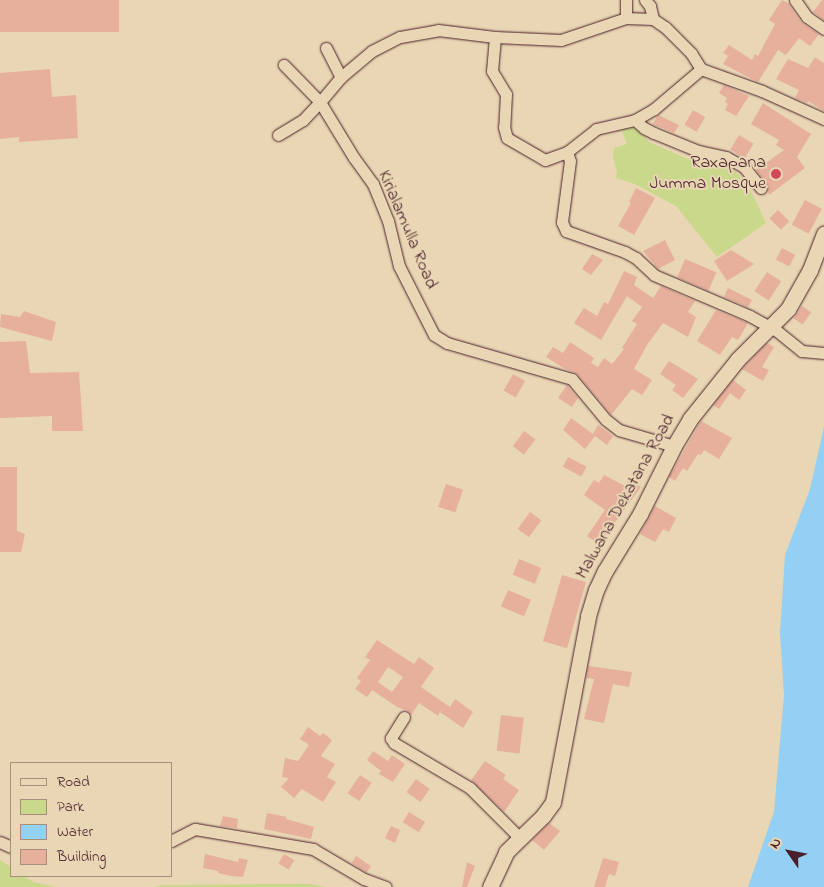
<!DOCTYPE html>
<style>
body{margin:0}
#map{position:relative;width:824px;height:887px;overflow:hidden;background:#e9d6b4;font-family:"Indie Flower",sans-serif}
div>[style]{position:absolute}
.green>*{inset:0;background:#cad88c}
.water>*{inset:0;background:#93d0f3}
.building>*{inset:0;background:#e7b09d;transform-origin:0 0}
.roads{filter:drop-shadow(0 0 1px #4a1f2b) drop-shadow(0 0 1px #4a1f2b)}
.minor>*{height:11px;margin:-5.5px;padding:0 5.5px;transform-origin:5.5px;border-radius:5.5px;background:#e9d6b4}
.secondary>*{height:15px;margin:-7.5px;padding:0 7.5px;transform-origin:7.5px;border-radius:7.5px;background:#e9d6b4}
.dots>*{width:14px;height:14px;translate:-50% -50%;box-sizing:border-box;border:2px solid #e9d6b4;border-radius:50%}
span{translate:-50% -50%;white-space:nowrap;text-align:center;line-height:1.15;-webkit-text-stroke:4px #e9d6b4;paint-order:stroke}
.poi-label{font-size:18px;color:#4a1f2b}
.right{translate:-100% -50%;text-align:right}
.street-label{font-size:18px;color:#4a1f2b}
.legend{position:absolute;left:10px;top:762px;width:162px;height:115px;box-sizing:border-box;background:#e9d6b4;border:1px solid #a98d7d;margin:0;padding:6px 9px;list-style:none;font-size:15px;color:#4a1f2b}
.legend li{display:flex;align-items:center;gap:10px;height:25px}
.legend b{width:25px;border:1px solid #a98d7d}
.north{position:absolute;left:764px;top:827px;width:50px;height:50px;-webkit-text-stroke:4px #e9d6b4;paint-order:stroke;rotate:303deg;font-size:14px;font-weight:700;line-height:20px;text-align:center;color:#4a1f2b}
.north::after{content:'';display:block;margin:auto;width:18px;height:22px;background:#4a1f2b;clip-path:polygon(50% 0,100% 100%,50% 72%,0 100%)}
</style>
<div id="map">
<div class="green">
<div style="clip-path:polygon(636px 125px,649px 142px,686px 158px,728px 167px,735px 171px,750px 189px,766px 223px,717px 257px,676px 206px,635px 184px,616px 178px,617px 172px,613px 157px,614px 148px,627px 144px,621px 128px)"></div>
<div style="clip-path:polygon(0 860px,11px 867px,11px 876px,24px 876px,33px 882px,56px 887px,0 887px)"></div>
<div style="clip-path:polygon(308px 884px,326px 887px,154px 887px,162px 885px)"></div>
</div>
<div class="water">
<div style="clip-path:polygon(824px 427px,824px 887px,748px 887px,774px 812px,784px 695px,780px 633px,785px 555px,810px 489px)"></div>
</div>
<div class="building">
<div style="left:0;top:0;width:119px;height:32px"></div>
<div style="clip-path:polygon(782px 0,788px 3px,802px 23px,819px 34px,810px 46px,799px 38px,786px 55px,778px 50px,758px 82px,723px 64px,728px 56px,723px 53px,729px 45px,752px 60px,755px 54px,758px 56px,775px 24px,769px 20px)"></div>
<div style="clip-path:polygon(822px 0,824px 0,824px 20px,813px 12px)"></div>
<div style="clip-path:polygon(815px 57px,824px 63px,824px 111px,808px 101px,807px 103px,795px 98px,799px 90px,776px 79px,788px 59px,808px 68px)"></div>
<div style="clip-path:polygon(50px 69px,52px 97px,76px 95px,78px 138px,19px 142px,19px 137px,0 139px,0 73px)"></div>
<div style="clip-path:polygon(724px 85px,749px 96px,736px 116px,725px 110px,728px 104px,725px 102px,727px 98px,719px 93px)"></div>
<div style="clip-path:polygon(763px 103px,811px 134px,797px 157px,805px 168px,769px 195px,767px 184px,756px 170px,784px 150px,776px 145px,779px 140px,751px 124px)"></div>
<div style="left:693px;top:110px;width:14px;height:17px;rotate:30deg"></div>
<div style="clip-path:polygon(658px 115px,679px 125px,674px 133px,653px 124px)"></div>
<div style="left:739px;top:135px;width:17px;height:17px;rotate:31deg"></div>
<div style="clip-path:polygon(636px 188px,655px 198px,634px 235px,618px 226px,631px 203px,629px 202px)"></div>
<div style="left:805px;top:200px;width:19px;height:28px;rotate:28deg"></div>
<div style="left:778px;top:210px;width:16px;height:12px;rotate:45deg"></div>
<div style="clip-path:polygon(665px 240px,675px 260px,658px 269px,643px 251px)"></div>
<div style="left:782px;top:248px;width:15px;height:13px;rotate:28deg"></div>
<div style="clip-path:polygon(731px 250px,754px 264px,727px 281px,714px 261px)"></div>
<div style="clip-path:polygon(592px 254px,603px 260px,591px 275px,582px 269px)"></div>
<div style="left:685px;top:259px;width:34px;height:20px;rotate:23deg"></div>
<div style="clip-path:polygon(624px 271px,637px 277px,634px 285px,653px 298px,661px 286px,695px 301px,688px 312px,696px 317px,688px 337px,663px 323px,647px 345px,634px 369px,652px 380px,642px 395px,632px 389px,611px 415px,577px 374px,565px 369px,546px 357px,553px 347px,563px 353px,570px 342px,594px 358px,591px 363px,598px 367px,604px 358px,612px 364px,624px 349px,622px 348px,637px 324px,632px 321px,642px 307px,627px 296px,601px 340px,574px 323px,584px 308px,597px 316px,604px 302px,608px 304px)"></div>
<div style="left:767px;top:272px;width:17px;height:23px;rotate:33deg"></div>
<div style="clip-path:polygon(728px 288px,752px 300px,748px 307px,724px 297px)"></div>
<div style="left:802px;top:306px;width:11px;height:15px;rotate:34deg"></div>
<div style="clip-path:polygon(716px 310px,748px 323px,738px 340px,732px 337px,720px 355px,697px 341px)"></div>
<div style="clip-path:polygon(24px 311px,56px 322px,52px 341px,0 327px,1px 314px,20px 317px)"></div>
<div style="clip-path:polygon(26px 341px,30px 373px,79px 372px,83px 431px,52px 431px,52px 416px,0 418px,0 342px)"></div>
<div style="clip-path:polygon(767px 343px,774px 347px,762px 367px,769px 370px,763px 381px,742px 369px)"></div>
<div style="clip-path:polygon(669px 361px,698px 379px,683px 398px,672px 390px,676px 385px,660px 374px)"></div>
<div style="left:513px;top:374px;width:14px;height:19px;rotate:30deg"></div>
<div style="clip-path:polygon(733px 380px,746px 390px,739px 400px,730px 393px,719px 409px,713px 405px)"></div>
<div style="clip-path:polygon(567px 385px,578px 398px,572px 407px,558px 398px)"></div>
<div style="clip-path:polygon(571px 418px,593px 434px,598px 425px,613px 436px,607px 445px,595px 436px,585px 449px,563px 430px)"></div>
<div style="clip-path:polygon(701px 421px,732px 438px,719px 459px,704px 450px,701px 455px,698px 454px,687px 471px,683px 468px,675px 481px,669px 477px)"></div>
<div style="left:524px;top:431px;width:14px;height:19px;rotate:36deg"></div>
<div style="left:568px;top:457px;width:21px;height:11px;rotate:28deg"></div>
<div style="clip-path:polygon(0 467px,17px 467px,17px 531px,25px 534px,21px 552px,0 552px)"></div>
<div style="clip-path:polygon(604px 475px,625px 486px,629px 480px,641px 487px,599px 544px,587px 536px,605px 510px,584px 495px,594px 480px,599px 483px)"></div>
<div style="left:446px;top:484px;width:18px;height:24px;rotate:19deg"></div>
<div style="clip-path:polygon(655px 506px,676px 518px,669px 532px,663px 529px,655px 542px,640px 534px)"></div>
<div style="left:530px;top:512px;width:14px;height:21px;rotate:36deg"></div>
<div style="left:519px;top:559px;width:24px;height:17px;rotate:22deg"></div>
<div style="left:562px;top:575px;width:25px;height:69px;rotate:16deg"></div>
<div style="left:508px;top:590px;width:25px;height:18px;rotate:23deg"></div>
<div style="clip-path:polygon(evenodd,377px 640px,414px 664px,419px 657px,434px 668px,421px 687px,450px 707px,455px 699px,473px 712px,463px 728px,440px 712px,438px 716px,419px 703px,411px 715px,408px 711px,397px 707px,372px 690px,367px 697px,355px 689px,361px 681px,357px 678px,370px 660px,365px 657px,377px 640px,388px 667px,403px 677px,392px 692px,378px 682px,388px 667px)"></div>
<div style="clip-path:polygon(588px 666px,632px 672px,629px 687px,613px 684px,604px 723px,584px 719px,594px 679px,586px 678px)"></div>
<div style="left:501px;top:715px;width:23px;height:36px;rotate:7deg"></div>
<div style="clip-path:polygon(308px 727px,320px 736px,323px 733px,332px 740px,321px 756px,335px 764px,327px 777px,336px 782px,323px 802px,302px 789px,294px 798px,281px 787px,289px 778px,282px 777px,285px 758px,298px 761px,309px 745px,300px 739px)"></div>
<div style="clip-path:polygon(373px 751px,388px 761px,392px 755px,405px 764px,393px 782px,379px 774px,381px 771px,367px 760px)"></div>
<div style="clip-path:polygon(485px 761px,506px 775px,503px 779px,519px 790px,504px 812px,471px 780px)"></div>
<div style="left:360px;top:775px;width:14px;height:22px;rotate:34deg"></div>
<div style="left:416px;top:779px;width:17px;height:16px;rotate:36deg"></div>
<div style="left:409px;top:812px;width:19px;height:12px;rotate:32deg"></div>
<div style="clip-path:polygon(267px 813px,287px 817px,286px 819px,314px 827px,311px 839px,264px 829px)"></div>
<div style="clip-path:polygon(223px 816px,238px 819px,237px 828px,220px 826px)"></div>
<div style="clip-path:polygon(549px 823px,560px 831px,544px 850px,532px 840px)"></div>
<div style="clip-path:polygon(391px 826px,400px 830px,395px 843px,385px 838px)"></div>
<div style="clip-path:polygon(205px 854px,238px 862px,239px 858px,248px 860px,243px 877px,231px 876px,218px 873px,218px 871px,203px 868px)"></div>
<div style="left:284px;top:854px;width:12px;height:11px;rotate:31deg"></div>
<div style="left:356px;top:856px;width:18px;height:8px;rotate:34deg"></div>
<div style="clip-path:polygon(603px 858px,619px 862px,615px 876px,609px 874px,605px 887px,594px 887px)"></div>
<div style="clip-path:polygon(467px 862px,475px 866px,467px 887px,462px 887px)"></div>
</div>
<div class="roads">
<div class="minor">
<div style="left:626px;top:0;width:18px;rotate:90deg"></div>
<div style="left:645px;top:0;width:8px;rotate:50deg"></div>
<div style="left:650px;top:6px;width:13px;rotate:77deg"></div>
<div style="left:795px;top:0;width:21px;rotate:55deg"></div>
<div style="left:807px;top:17px;width:21px;rotate:35deg"></div>
<div style="left:495px;top:37px;width:34px;rotate:95deg"></div>
<div style="left:492px;top:71px;width:27px;rotate:59deg"></div>
<div style="left:506px;top:94px;width:33px;rotate:93deg"></div>
<div style="left:504px;top:127px;width:11px;rotate:75deg"></div>
<div style="left:507px;top:138px;width:44px;rotate:30.1deg"></div>
<div style="left:545px;top:160px;width:23px;rotate:-20deg"></div>
<div style="left:567px;top:152px;width:37px;rotate:-38deg"></div>
<div style="left:596px;top:129px;width:40px;rotate:-13deg"></div>
<div style="left:635px;top:120px;width:22px;rotate:-30deg"></div>
<div style="left:654px;top:109px;width:62px;rotate:-40.4deg"></div>
<div style="left:326px;top:48px;width:33px;rotate:63deg"></div>
<div style="left:635px;top:120px;width:12px;rotate:42deg"></div>
<div style="left:644px;top:128px;width:11px;rotate:27deg"></div>
<div style="left:654px;top:133px;width:48px;rotate:22.2deg"></div>
<div style="left:698px;top:151px;width:29px;rotate:12deg"></div>
<div style="left:726px;top:157px;width:21px;rotate:29deg"></div>
<div style="left:744px;top:167px;width:27px;rotate:51deg"></div>
<div style="left:278px;top:135px;width:29px;rotate:-31deg"></div>
<div style="left:303px;top:120px;width:25px;rotate:-47deg"></div>
<div style="left:320px;top:102px;width:52px;rotate:-134.2deg"></div>
<div style="left:567px;top:152px;width:9px;rotate:72deg"></div>
<div style="left:570px;top:161px;width:62px;rotate:97.5deg"></div>
<div style="left:562px;top:222px;width:10px;rotate:66deg"></div>
<div style="left:566px;top:231px;width:63px;rotate:19.6deg"></div>
<div style="left:625px;top:252px;width:13px;rotate:29deg"></div>
<div style="left:636px;top:258px;width:25px;rotate:43deg"></div>
<div style="left:654px;top:275px;width:104px;rotate:23.1deg"></div>
<div style="left:750px;top:316px;width:31px;rotate:29deg"></div>
<div style="left:777px;top:331px;width:32px;rotate:39deg"></div>
<div style="left:802px;top:351px;width:22px;rotate:5deg"></div>
<div style="left:674px;top:446px;width:57px;rotate:-163.8deg"></div>
<div style="left:619px;top:430px;width:16px;rotate:-142deg"></div>
<div style="left:606px;top:420px;width:53px;rotate:-129.7deg"></div>
<div style="left:572px;top:379px;width:130px;rotate:-163.9deg"></div>
<div style="left:447px;top:343px;width:15px;rotate:-148deg"></div>
<div style="left:434px;top:335px;width:77px;rotate:-116.9deg"></div>
<div style="left:399px;top:266px;width:46px;rotate:-103.7deg"></div>
<div style="left:388px;top:221px;width:40px;rotate:-112deg"></div>
<div style="left:373px;top:184px;width:32px;rotate:-126deg"></div>
<div style="left:354px;top:158px;width:66px;rotate:-121.3deg"></div>
<div style="left:320px;top:102px;width:33px;rotate:-50deg"></div>
<div style="left:341px;top:77px;width:40px;rotate:-40deg"></div>
<div style="left:372px;top:51px;width:31px;rotate:-27deg"></div>
<div style="left:400px;top:37px;width:39px;rotate:-10deg"></div>
<div style="left:438px;top:30px;width:57px;rotate:7deg"></div>
<div style="left:495px;top:37px;width:66px;rotate:2.6deg"></div>
<div style="left:561px;top:40px;width:69px;rotate:-18.7deg"></div>
<div style="left:626px;top:18px;width:27px;rotate:2deg"></div>
<div style="left:653px;top:19px;width:14px;rotate:34deg"></div>
<div style="left:665px;top:27px;width:37px;rotate:45deg"></div>
<div style="left:691px;top:53px;width:19px;rotate:58deg"></div>
<div style="left:701px;top:69px;width:65px;rotate:19.8deg"></div>
<div style="left:762px;top:91px;width:68px;rotate:24.3deg"></div>
<div style="left:404px;top:717px;width:25px;rotate:122deg"></div>
<div style="left:391px;top:738px;width:6px;rotate:59deg"></div>
<div style="left:394px;top:743px;width:88px;rotate:30.6deg"></div>
<div style="left:470px;top:788px;width:69px;rotate:45deg"></div>
<div style="left:171px;top:841px;width:27px;rotate:-27deg"></div>
<div style="left:195px;top:829px;width:120px;rotate:9.6deg"></div>
<div style="left:313px;top:849px;width:59px;rotate:30.5deg"></div>
<div style="left:364px;top:879px;width:23px;rotate:20deg"></div>
<div style="left:0;top:842px;width:12px;rotate:24deg"></div>
</div>
<div class="secondary">
<div style="left:490px;top:887px;width:38px;rotate:-65deg"></div>
<div style="left:506px;top:852px;width:52px;rotate:-44.2deg"></div>
<div style="left:543px;top:816px;width:17px;rotate:-54deg"></div>
<div style="left:553px;top:802px;width:189px;rotate:-79.3deg"></div>
<div style="left:588px;top:616px;width:27px;rotate:-73deg"></div>
<div style="left:596px;top:590px;width:21px;rotate:-65deg"></div>
<div style="left:605px;top:571px;width:67px;rotate:-58.4deg"></div>
<div style="left:640px;top:514px;width:76px;rotate:-63.4deg"></div>
<div style="left:674px;top:446px;width:31px;rotate:-59deg"></div>
<div style="left:690px;top:419px;width:77px;rotate:-51.3deg"></div>
<div style="left:738px;top:359px;width:71px;rotate:-45deg"></div>
<div style="left:788px;top:309px;width:45px;rotate:-60.6deg"></div>
<div style="left:810px;top:270px;width:39px;rotate:-69deg"></div>
</div>
</div>
<div class="dots">
<div style="left:776px;top:174px;background:#d1495b"></div>
</div>
<div class="poi-label">
<span class="right" style="left:766px;top:174px">Raxapana<br>Jumma Mosque</span>
</div>
<div class="street-label">
<span style="left:407px;top:230px;rotate:67deg">Kirialamulla Road</span>
<span style="left:626px;top:497px;rotate:-61deg">Malwana Dekatana Road</span>
</div>
<ul class="legend">
<li><b style="height:6px;background:#e9d6b4"></b>Road</li>
<li><b style="height:14px;background:#cad88c"></b>Park</li>
<li><b style="height:14px;background:#93d0f3"></b>Water</li>
<li><b style="height:14px;background:#e7b09d"></b>Building</li>
</ul>
<div class="north">N</div>
</div>
